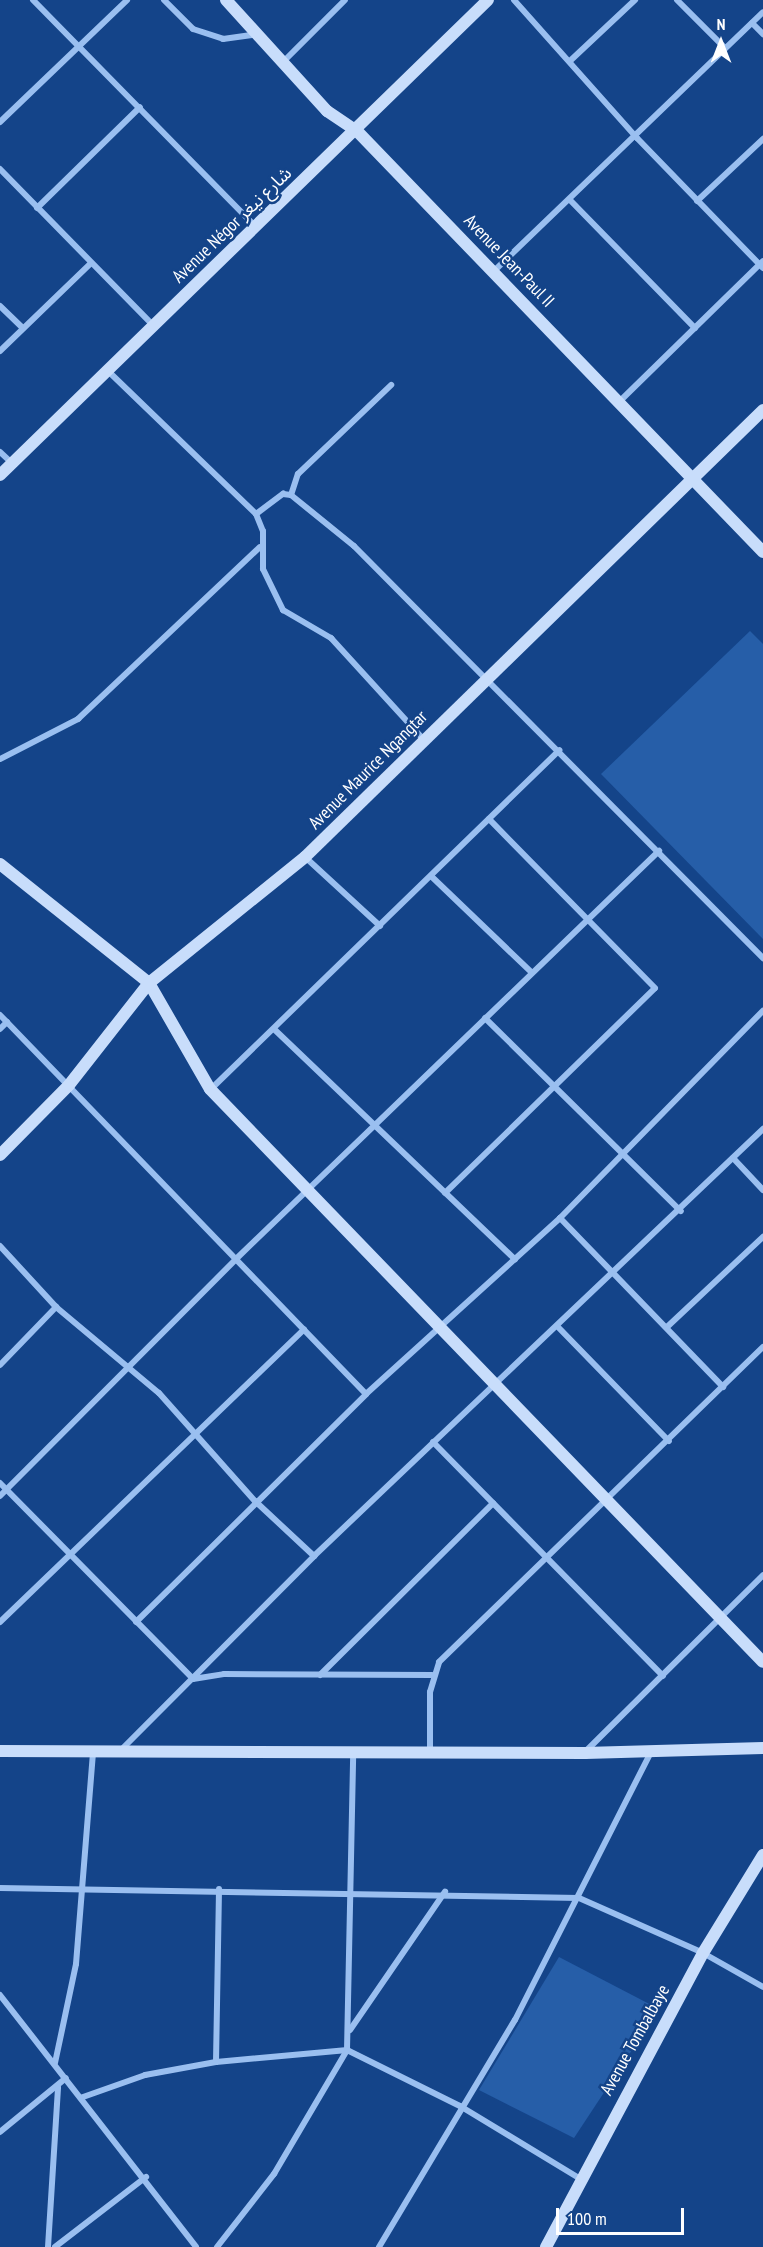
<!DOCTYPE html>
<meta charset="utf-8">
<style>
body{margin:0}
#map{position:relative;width:763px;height:2247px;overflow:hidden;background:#144489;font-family:"PT Sans Narrow","Noto Sans Arabic",sans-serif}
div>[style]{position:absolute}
.green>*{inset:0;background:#265ea8}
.street>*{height:6px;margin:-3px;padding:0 3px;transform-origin:3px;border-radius:3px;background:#9abff0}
.secondary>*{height:12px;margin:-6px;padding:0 6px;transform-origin:6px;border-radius:6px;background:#c8ddfb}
span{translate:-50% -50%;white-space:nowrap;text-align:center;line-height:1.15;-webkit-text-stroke:5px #144489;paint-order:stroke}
.street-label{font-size:18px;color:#fff}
.north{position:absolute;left:691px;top:12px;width:60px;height:60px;-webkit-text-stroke:4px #144489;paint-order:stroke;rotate:0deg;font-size:16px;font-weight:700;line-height:24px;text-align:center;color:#fff}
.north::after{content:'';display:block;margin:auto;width:21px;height:27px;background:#fff;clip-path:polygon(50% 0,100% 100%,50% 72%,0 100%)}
.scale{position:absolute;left:556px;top:2208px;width:128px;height:27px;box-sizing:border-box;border:3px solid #fff;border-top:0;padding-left:8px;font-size:18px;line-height:21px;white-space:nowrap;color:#fff;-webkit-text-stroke:4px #144489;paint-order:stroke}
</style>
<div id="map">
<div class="green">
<div style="clip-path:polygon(750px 631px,763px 644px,763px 939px,601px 774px)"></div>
<div style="clip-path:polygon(559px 1957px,659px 2009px,574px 2138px,479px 2090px)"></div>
</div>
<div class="street">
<div style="left:33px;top:0;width:317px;rotate:45.5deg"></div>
<div style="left:164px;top:0;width:41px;rotate:45deg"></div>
<div style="left:193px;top:29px;width:32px;rotate:18deg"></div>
<div style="left:223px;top:39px;width:34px;rotate:-8deg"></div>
<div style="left:514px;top:0;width:185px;rotate:48.3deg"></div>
<div style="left:637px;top:138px;width:181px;rotate:45.9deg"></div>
<div style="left:677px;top:0;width:68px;rotate:45deg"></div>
<div style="left:752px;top:23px;width:16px;rotate:45deg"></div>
<div style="left:571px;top:60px;width:88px;rotate:-43.2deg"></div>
<div style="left:284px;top:61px;width:86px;rotate:-45deg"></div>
<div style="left:0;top:122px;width:176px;rotate:-43.8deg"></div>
<div style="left:0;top:169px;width:220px;rotate:45.6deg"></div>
<div style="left:570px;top:200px;width:179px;rotate:45.7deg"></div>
<div style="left:697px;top:201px;width:91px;rotate:-43.2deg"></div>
<div style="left:37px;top:208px;width:144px;rotate:-44.4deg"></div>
<div style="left:494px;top:271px;width:373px;rotate:-43.9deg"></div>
<div style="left:0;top:306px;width:32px;rotate:44deg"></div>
<div style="left:0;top:351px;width:125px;rotate:-44deg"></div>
<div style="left:108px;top:371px;width:206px;rotate:44deg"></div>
<div style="left:256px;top:514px;width:18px;rotate:68deg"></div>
<div style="left:263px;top:531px;width:38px;rotate:90deg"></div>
<div style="left:263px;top:569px;width:46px;rotate:64deg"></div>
<div style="left:283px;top:610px;width:56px;rotate:30.3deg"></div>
<div style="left:331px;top:638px;width:138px;rotate:47.6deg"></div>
<div style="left:620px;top:401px;width:200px;rotate:-44.4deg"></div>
<div style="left:0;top:452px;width:16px;rotate:43deg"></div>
<div style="left:291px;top:495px;width:22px;rotate:-72deg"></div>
<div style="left:298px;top:474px;width:129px;rotate:-43.7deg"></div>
<div style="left:256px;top:514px;width:34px;rotate:-37deg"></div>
<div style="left:283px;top:494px;width:8px;rotate:7deg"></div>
<div style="left:291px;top:495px;width:81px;rotate:39deg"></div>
<div style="left:354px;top:546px;width:581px;rotate:45.21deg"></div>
<div style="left:0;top:759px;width:88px;rotate:-27.1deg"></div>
<div style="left:78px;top:719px;width:250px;rotate:-43.4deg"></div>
<div style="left:305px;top:857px;width:102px;rotate:42.6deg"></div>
<div style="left:431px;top:876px;width:139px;rotate:43.8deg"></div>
<div style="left:0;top:1015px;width:527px;rotate:46deg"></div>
<div style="left:485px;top:1018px;width:275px;rotate:44.6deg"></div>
<div style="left:0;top:1029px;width:10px;rotate:-45deg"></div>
<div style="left:275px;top:1030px;width:332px;rotate:43.7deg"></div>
<div style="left:211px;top:1089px;width:486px;rotate:-44.2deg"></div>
<div style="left:733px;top:1158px;width:44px;rotate:46.8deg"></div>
<div style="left:445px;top:1193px;width:293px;rotate:-44.3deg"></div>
<div style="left:655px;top:988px;width:237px;rotate:-134.5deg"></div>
<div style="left:560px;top:1218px;width:235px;rotate:46deg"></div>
<div style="left:0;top:1246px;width:83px;rotate:47.4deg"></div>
<div style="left:56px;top:1307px;width:134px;rotate:39.9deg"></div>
<div style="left:159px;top:1393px;width:144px;rotate:48.4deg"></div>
<div style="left:255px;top:1501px;width:81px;rotate:43deg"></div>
<div style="left:558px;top:1327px;width:159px;rotate:45.8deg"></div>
<div style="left:667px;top:1327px;width:132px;rotate:-43.2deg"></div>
<div style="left:0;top:1365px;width:81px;rotate:-46deg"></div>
<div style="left:433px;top:1442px;width:328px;rotate:45.5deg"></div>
<div style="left:0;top:1483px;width:275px;rotate:45.4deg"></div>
<div style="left:193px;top:1679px;width:31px;rotate:-9deg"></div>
<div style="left:224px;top:1674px;width:208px;rotate:0.3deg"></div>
<div style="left:0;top:1496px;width:334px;rotate:-45.1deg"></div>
<div style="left:236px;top:1259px;width:588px;rotate:-43.97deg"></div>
<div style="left:0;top:1622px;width:422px;rotate:-43.9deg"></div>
<div style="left:136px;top:1622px;width:324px;rotate:-44.7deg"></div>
<div style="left:366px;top:1394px;width:262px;rotate:-42.2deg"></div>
<div style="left:560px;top:1218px;width:290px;rotate:-45.6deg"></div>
<div style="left:320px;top:1675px;width:244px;rotate:-44.8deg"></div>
<div style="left:121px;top:1750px;width:274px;rotate:-45.1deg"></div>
<div style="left:314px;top:1556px;width:620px;rotate:-43.56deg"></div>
<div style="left:430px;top:1752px;width:60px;rotate:-90deg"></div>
<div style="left:430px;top:1692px;width:31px;rotate:-73deg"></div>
<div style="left:439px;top:1662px;width:452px;rotate:-44.2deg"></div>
<div style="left:585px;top:1752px;width:251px;rotate:-44.8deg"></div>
<div style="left:0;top:1888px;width:579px;rotate:0.99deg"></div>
<div style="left:579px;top:1898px;width:136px;rotate:23.9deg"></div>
<div style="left:703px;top:1953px;width:69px;rotate:29.5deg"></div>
<div style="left:0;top:1995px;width:319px;rotate:52.1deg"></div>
<div style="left:350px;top:2030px;width:168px;rotate:-55.5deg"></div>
<div style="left:216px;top:2062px;width:173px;rotate:-89deg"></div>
<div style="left:55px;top:2063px;width:101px;rotate:-78deg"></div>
<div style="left:76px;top:1964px;width:213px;rotate:-85.4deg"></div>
<div style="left:83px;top:2097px;width:66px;rotate:-19.5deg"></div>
<div style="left:145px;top:2075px;width:72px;rotate:-10.4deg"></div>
<div style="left:216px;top:2062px;width:132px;rotate:-5.2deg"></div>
<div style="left:347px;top:2050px;width:126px;rotate:26.4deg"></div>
<div style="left:460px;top:2106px;width:139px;rotate:31.2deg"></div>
<div style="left:0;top:2132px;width:85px;rotate:-39.3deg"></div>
<div style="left:48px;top:2247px;width:160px;rotate:-86.4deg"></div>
<div style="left:55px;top:2247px;width:115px;rotate:-37.6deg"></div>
<div style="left:217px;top:2247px;width:93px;rotate:-52deg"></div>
<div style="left:274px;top:2174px;width:144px;rotate:-59.5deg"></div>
<div style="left:347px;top:2050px;width:297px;rotate:-88.8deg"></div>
<div style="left:379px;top:2247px;width:265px;rotate:-59.1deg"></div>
<div style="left:515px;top:2020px;width:303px;rotate:-63.1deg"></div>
</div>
<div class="secondary">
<div style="left:226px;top:0;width:150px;rotate:47.7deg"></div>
<div style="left:327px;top:111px;width:36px;rotate:34deg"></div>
<div style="left:357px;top:131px;width:585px;rotate:46.04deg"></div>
<div style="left:0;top:475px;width:681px;rotate:-44.23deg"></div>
<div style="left:0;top:864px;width:191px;rotate:38.6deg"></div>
<div style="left:149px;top:983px;width:122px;rotate:60.1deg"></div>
<div style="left:210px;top:1089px;width:796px;rotate:46.02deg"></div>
<div style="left:0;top:1155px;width:98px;rotate:-45.4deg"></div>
<div style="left:69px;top:1085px;width:130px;rotate:-51.9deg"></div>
<div style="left:149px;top:983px;width:201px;rotate:-38.9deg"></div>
<div style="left:305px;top:857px;width:640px;rotate:-44.3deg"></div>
<div style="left:0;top:1751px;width:585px;rotate:0.2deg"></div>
<div style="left:585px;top:1753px;width:178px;rotate:-1.6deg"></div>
<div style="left:546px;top:2247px;width:333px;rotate:-61.9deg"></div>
<div style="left:703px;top:1953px;width:115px;rotate:-58.5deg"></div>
</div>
<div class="street-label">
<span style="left:232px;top:225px;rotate:-44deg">Avenue Négor شارع نيغر</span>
<span style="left:509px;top:261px;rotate:46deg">Avenue Jean-Paul II</span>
<span style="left:368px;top:770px;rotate:-45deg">Avenue Maurice Ngangtar</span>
<span style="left:635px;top:2040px;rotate:-61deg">Avenue Tombalbaye</span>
</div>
<div class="north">N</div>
<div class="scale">100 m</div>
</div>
